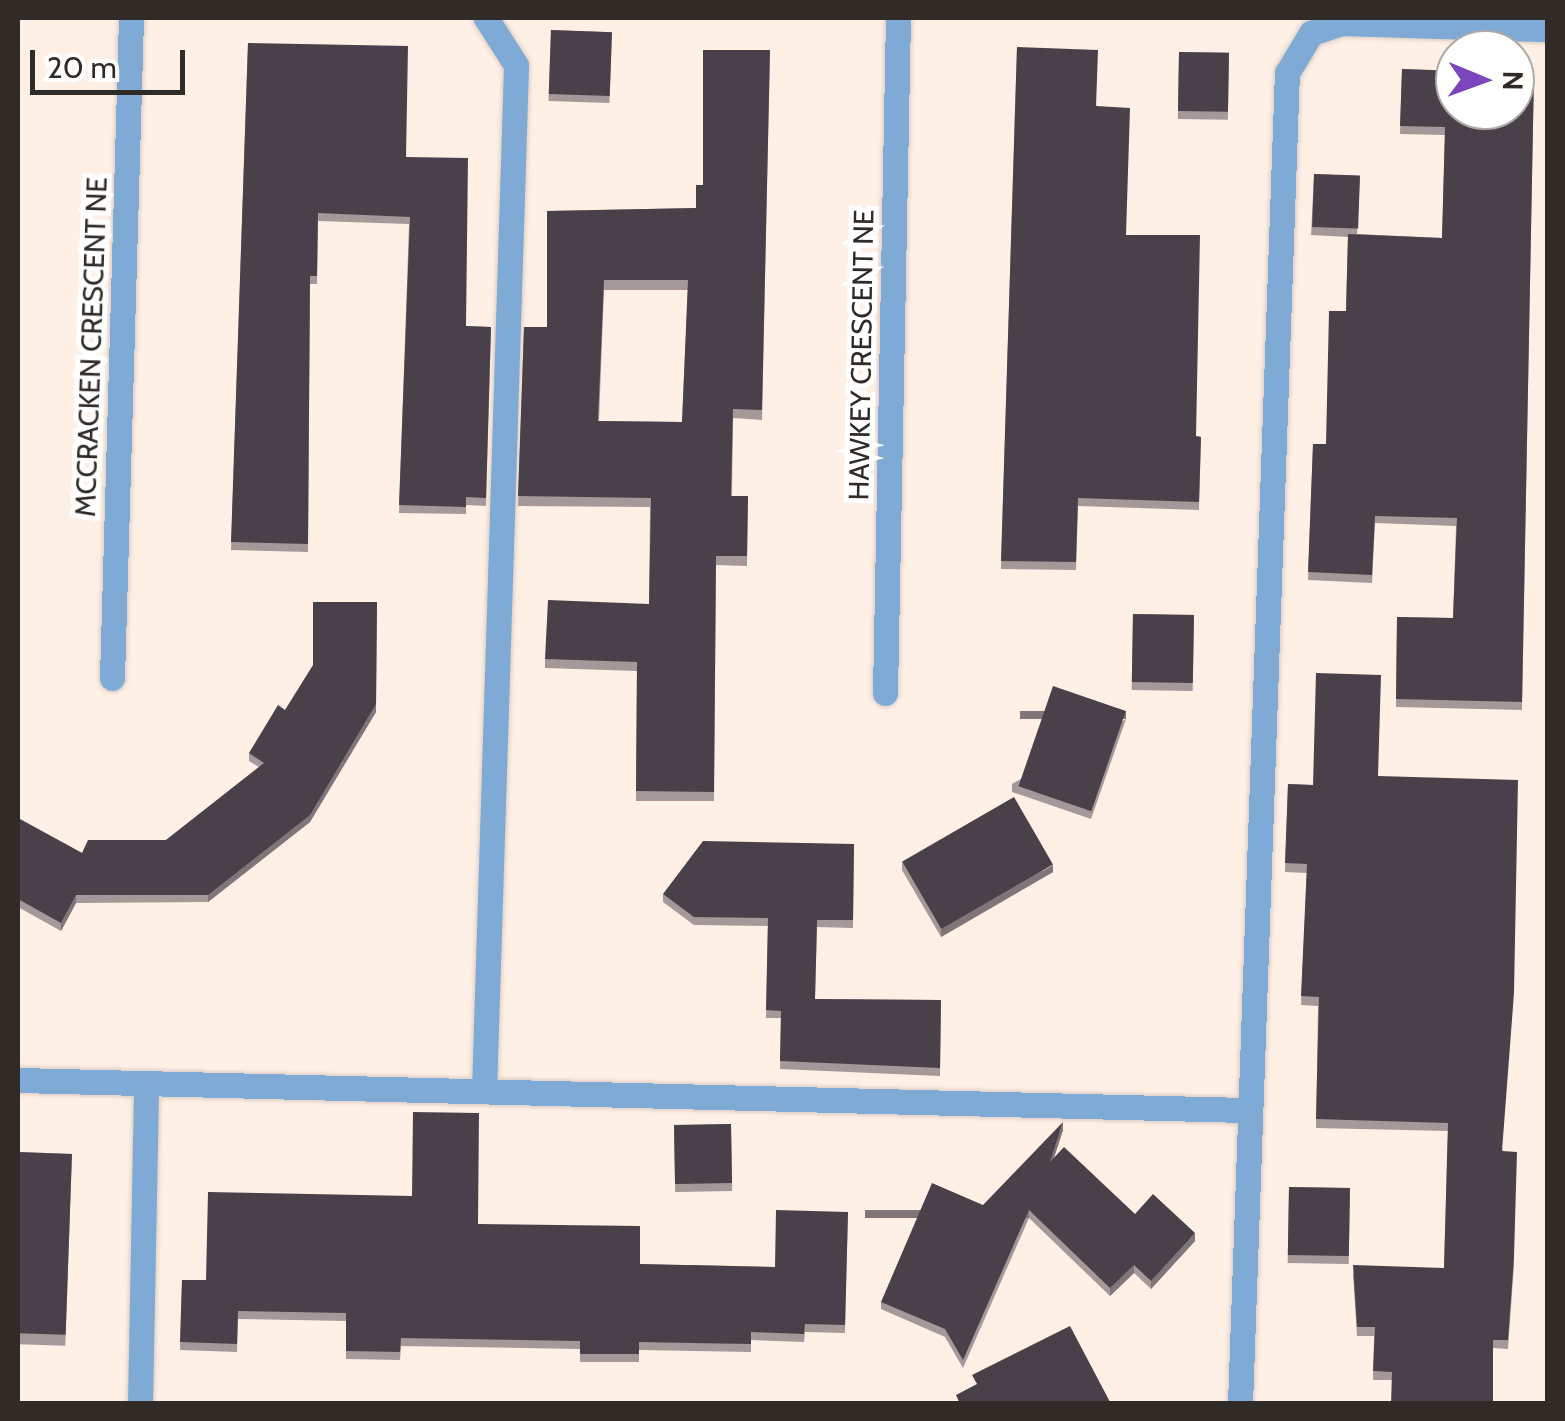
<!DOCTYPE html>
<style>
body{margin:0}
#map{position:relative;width:1565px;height:1421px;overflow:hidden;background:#fff0e6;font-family:Cabin,sans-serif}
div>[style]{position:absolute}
.roads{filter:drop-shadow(0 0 2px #dacdc4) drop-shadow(0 0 2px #dacdc4)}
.minor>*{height:25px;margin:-12.5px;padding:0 12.5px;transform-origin:12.5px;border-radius:12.5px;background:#7faad5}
.wall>*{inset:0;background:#a49898;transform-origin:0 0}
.shaded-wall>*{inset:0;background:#807578;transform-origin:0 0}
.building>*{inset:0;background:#4a4049;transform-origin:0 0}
span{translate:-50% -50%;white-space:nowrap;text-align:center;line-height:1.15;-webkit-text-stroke:10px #fff;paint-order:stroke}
.street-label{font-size:28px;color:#302b27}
.frame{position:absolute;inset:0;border:20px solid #302b27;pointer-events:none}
.north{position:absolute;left:1435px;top:30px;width:100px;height:100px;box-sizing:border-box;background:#fff;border:2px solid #acaaa9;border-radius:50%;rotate:91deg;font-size:28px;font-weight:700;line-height:40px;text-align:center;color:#302b27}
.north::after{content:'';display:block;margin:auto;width:35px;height:45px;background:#7b45bc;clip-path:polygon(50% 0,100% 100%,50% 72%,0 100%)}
.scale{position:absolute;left:30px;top:50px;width:155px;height:45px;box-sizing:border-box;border:5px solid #302b27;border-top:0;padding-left:12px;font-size:30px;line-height:35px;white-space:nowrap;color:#302b27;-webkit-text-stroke:8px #fff;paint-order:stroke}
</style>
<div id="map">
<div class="roads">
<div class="minor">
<div style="left:112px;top:678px;width:660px;rotate:-88.35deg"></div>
<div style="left:885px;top:693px;width:675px;rotate:-88.9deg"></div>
<div style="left:18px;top:1080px;width:1231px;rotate:1.4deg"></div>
<div style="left:484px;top:1091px;width:1026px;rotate:-88.21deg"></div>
<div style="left:516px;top:65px;width:56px;rotate:-122.6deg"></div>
<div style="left:140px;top:1404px;width:321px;rotate:-88.9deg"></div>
<div style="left:1240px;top:1404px;width:1332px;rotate:-87.98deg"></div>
<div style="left:1287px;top:73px;width:47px;rotate:-59deg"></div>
<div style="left:1311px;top:33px;width:32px;rotate:-18deg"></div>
<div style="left:1341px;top:23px;width:207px;rotate:1.7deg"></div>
</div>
</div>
<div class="wall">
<div style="left:551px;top:30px;width:61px;height:71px;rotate:2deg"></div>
<div style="clip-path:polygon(248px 43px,406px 157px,466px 326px,491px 327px,486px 506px,466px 505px,466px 514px,399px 513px,409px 224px,318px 221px,317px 284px,310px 284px,308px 552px,231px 550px)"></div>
<div style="clip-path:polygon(1017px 47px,1097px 106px,1126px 235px,1196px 436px,1201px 437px,1199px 510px,1078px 506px,1076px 570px,1001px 569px)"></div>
<div style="clip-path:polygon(evenodd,770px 50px,762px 420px,733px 418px,732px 496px,748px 496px,747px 566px,716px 565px,714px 801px,636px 801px,637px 671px,545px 668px,545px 659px,649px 604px,650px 507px,518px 506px,524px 327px,547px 327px,547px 211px,696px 208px,703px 185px,770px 50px,604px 290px,688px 290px,682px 422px,599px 421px,604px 290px)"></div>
<div style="left:1179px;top:52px;width:50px;height:67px;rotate:1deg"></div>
<div style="clip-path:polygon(1402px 69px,1534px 73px,1522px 710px,1396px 707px,1397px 617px,1453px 618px,1456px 526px,1375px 523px,1372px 583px,1308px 580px,1313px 444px,1326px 444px,1346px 311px,1348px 237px,1311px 235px,1314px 174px,1360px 176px,1357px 234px,1442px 238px,1445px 135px,1400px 134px)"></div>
<div style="clip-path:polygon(377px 602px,376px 712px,310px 822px,208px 902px,76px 903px,61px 931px,18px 907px,18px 818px,82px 853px,166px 840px,259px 767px,249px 761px,249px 753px)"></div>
<div style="left:1133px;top:614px;width:61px;height:76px;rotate:1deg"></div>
<div style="clip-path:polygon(1126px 719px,1091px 819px,1012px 792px,1012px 784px)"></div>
<div style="clip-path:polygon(1378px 776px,1503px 1151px,1514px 1265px,1508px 1349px,1493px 1348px,1392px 1380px,1373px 1380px,1374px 1336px,1357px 1336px,1353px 1274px,1444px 1268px,1448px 1131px,1316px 1128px,1318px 1006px,1301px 1005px,1307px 873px,1285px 872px,1288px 784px,1313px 785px)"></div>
<div style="clip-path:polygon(854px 844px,853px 928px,817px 927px,815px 999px,941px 1000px,940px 1076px,780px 1069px,781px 1018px,766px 1018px,768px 926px,694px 925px,663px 902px,663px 894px)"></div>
<div style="clip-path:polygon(902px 862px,1053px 872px,941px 937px,902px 870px)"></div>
<div style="left:731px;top:1124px;width:67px;height:57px;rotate:89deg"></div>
<div style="clip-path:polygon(1063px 1130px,1054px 1158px,1135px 1214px,1195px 1241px,1151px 1289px,1134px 1273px,1110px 1296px,1029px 1218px,963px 1368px,945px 1337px,881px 1309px,881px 1302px)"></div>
<div style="left:18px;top:1152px;width:54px;height:192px;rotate:2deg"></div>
<div style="left:1289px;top:1187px;width:61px;height:76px;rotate:1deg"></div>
<div style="clip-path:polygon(848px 1212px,845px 1333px,805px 1332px,804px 1342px,751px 1340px,751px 1352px,639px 1350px,639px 1362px,580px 1362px,580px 1349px,401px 1346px,400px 1360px,346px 1359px,346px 1321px,238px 1319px,237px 1352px,180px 1350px,182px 1280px,206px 1280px,478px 1224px,640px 1264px,775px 1267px)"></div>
</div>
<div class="shaded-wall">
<div style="clip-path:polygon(376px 704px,376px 712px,310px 822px,208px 902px,208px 895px)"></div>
<div style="left:1126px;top:711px;width:8px;height:106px;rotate:90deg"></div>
<div style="clip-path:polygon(1053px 865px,1053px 872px,941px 937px,941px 929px)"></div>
<div style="clip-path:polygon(76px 895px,76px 903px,61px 931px,61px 923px)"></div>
<div style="clip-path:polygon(1063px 1122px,1063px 1130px,1050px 1170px,1050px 1162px)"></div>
<div style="left:1029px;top:1210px;width:8px;height:164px;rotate:90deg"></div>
<div style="clip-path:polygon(1195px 1233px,1195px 1241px,1151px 1289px,1151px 1281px)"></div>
<div style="clip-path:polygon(1134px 1265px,1134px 1273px,1110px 1296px,1110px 1288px)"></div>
</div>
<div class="building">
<div style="left:551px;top:30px;width:61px;height:64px;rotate:2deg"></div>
<div style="clip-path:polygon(248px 43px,408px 46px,406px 157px,468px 158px,466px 326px,491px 327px,486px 498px,466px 497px,466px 507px,399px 505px,410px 217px,318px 213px,317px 276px,310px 276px,308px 544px,231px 542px)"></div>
<div style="clip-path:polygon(1017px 47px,1098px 50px,1096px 106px,1130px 108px,1126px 235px,1200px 235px,1196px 436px,1201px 437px,1199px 502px,1078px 498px,1076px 562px,1001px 561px)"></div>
<div style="clip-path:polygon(evenodd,703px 50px,770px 50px,762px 410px,733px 409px,731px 496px,748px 496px,747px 556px,716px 556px,714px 792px,636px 791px,637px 662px,545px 659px,548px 600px,649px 604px,651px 498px,518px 496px,524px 327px,547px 327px,547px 211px,696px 208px,696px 185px,703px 185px,703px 50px,604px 280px,688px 280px,682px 422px,598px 421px,604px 280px)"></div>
<div style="left:1179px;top:52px;width:50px;height:59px;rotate:1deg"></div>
<div style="clip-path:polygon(1402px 69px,1455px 71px,1455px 110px,1515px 110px,1515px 72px,1534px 73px,1522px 702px,1396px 699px,1397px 617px,1453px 618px,1457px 518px,1375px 516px,1372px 575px,1308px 572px,1313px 444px,1326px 444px,1329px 311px,1346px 311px,1348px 234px,1442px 238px,1445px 127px,1400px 126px)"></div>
<div style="left:1314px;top:174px;width:46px;height:53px;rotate:2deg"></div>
<div style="clip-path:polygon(313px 602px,377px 602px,376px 704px,310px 815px,208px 895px,76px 895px,61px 923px,18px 899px,18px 818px,82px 853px,88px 840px,166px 840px,264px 763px,249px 753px,278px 705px,285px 710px,313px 665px)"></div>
<div style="left:1133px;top:614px;width:61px;height:68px;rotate:1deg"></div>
<div style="clip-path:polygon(1316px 673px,1381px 675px,1378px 776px,1518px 780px,1514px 993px,1502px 1151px,1517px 1152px,1514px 1257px,1508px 1340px,1493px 1340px,1493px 1404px,1391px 1404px,1392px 1372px,1373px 1371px,1375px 1327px,1357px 1327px,1353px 1265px,1444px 1268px,1448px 1123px,1316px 1119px,1319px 997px,1301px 996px,1307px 864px,1285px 863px,1288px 784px,1313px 785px)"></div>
<div style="left:1053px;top:686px;width:77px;height:106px;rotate:19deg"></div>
<div style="left:1014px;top:797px;width:78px;height:129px;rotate:60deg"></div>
<div style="clip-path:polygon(703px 841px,854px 844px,853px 920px,817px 920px,815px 999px,941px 1000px,940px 1068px,780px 1061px,781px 1011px,766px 1010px,768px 918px,694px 917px,663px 894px)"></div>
<div style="clip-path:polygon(413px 1112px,479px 1113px,478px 1224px,640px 1226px,640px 1264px,775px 1267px,776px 1210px,848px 1212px,845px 1325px,805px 1324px,804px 1334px,751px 1332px,751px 1344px,639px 1342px,639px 1354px,580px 1354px,580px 1341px,401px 1338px,400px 1352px,346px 1351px,346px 1313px,238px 1311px,237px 1344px,180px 1342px,182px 1280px,206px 1280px,208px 1192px,412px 1196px)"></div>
<div style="clip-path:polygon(1063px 1122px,1050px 1162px,1064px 1147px,1135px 1214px,1153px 1194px,1195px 1233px,1151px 1281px,1134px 1265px,1110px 1288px,1029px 1210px,963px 1360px,945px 1329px,881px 1302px,932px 1183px,983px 1205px)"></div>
<div style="left:731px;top:1124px;width:59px;height:57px;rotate:89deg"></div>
<div style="left:18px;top:1152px;width:54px;height:181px;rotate:2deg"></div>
<div style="left:1289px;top:1187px;width:61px;height:68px;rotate:1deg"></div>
<div style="clip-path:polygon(1070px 1326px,1110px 1402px,1107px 1404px,960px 1404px,956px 1395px,977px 1384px,972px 1375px)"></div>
</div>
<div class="street-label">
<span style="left:91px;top:347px;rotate:-88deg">MCCRACKEN CRESCENT NE</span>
<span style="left:861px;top:355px;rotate:-89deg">HAWKEY CRESCENT NE</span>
</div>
<div class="frame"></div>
<div class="north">N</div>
<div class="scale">20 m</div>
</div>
